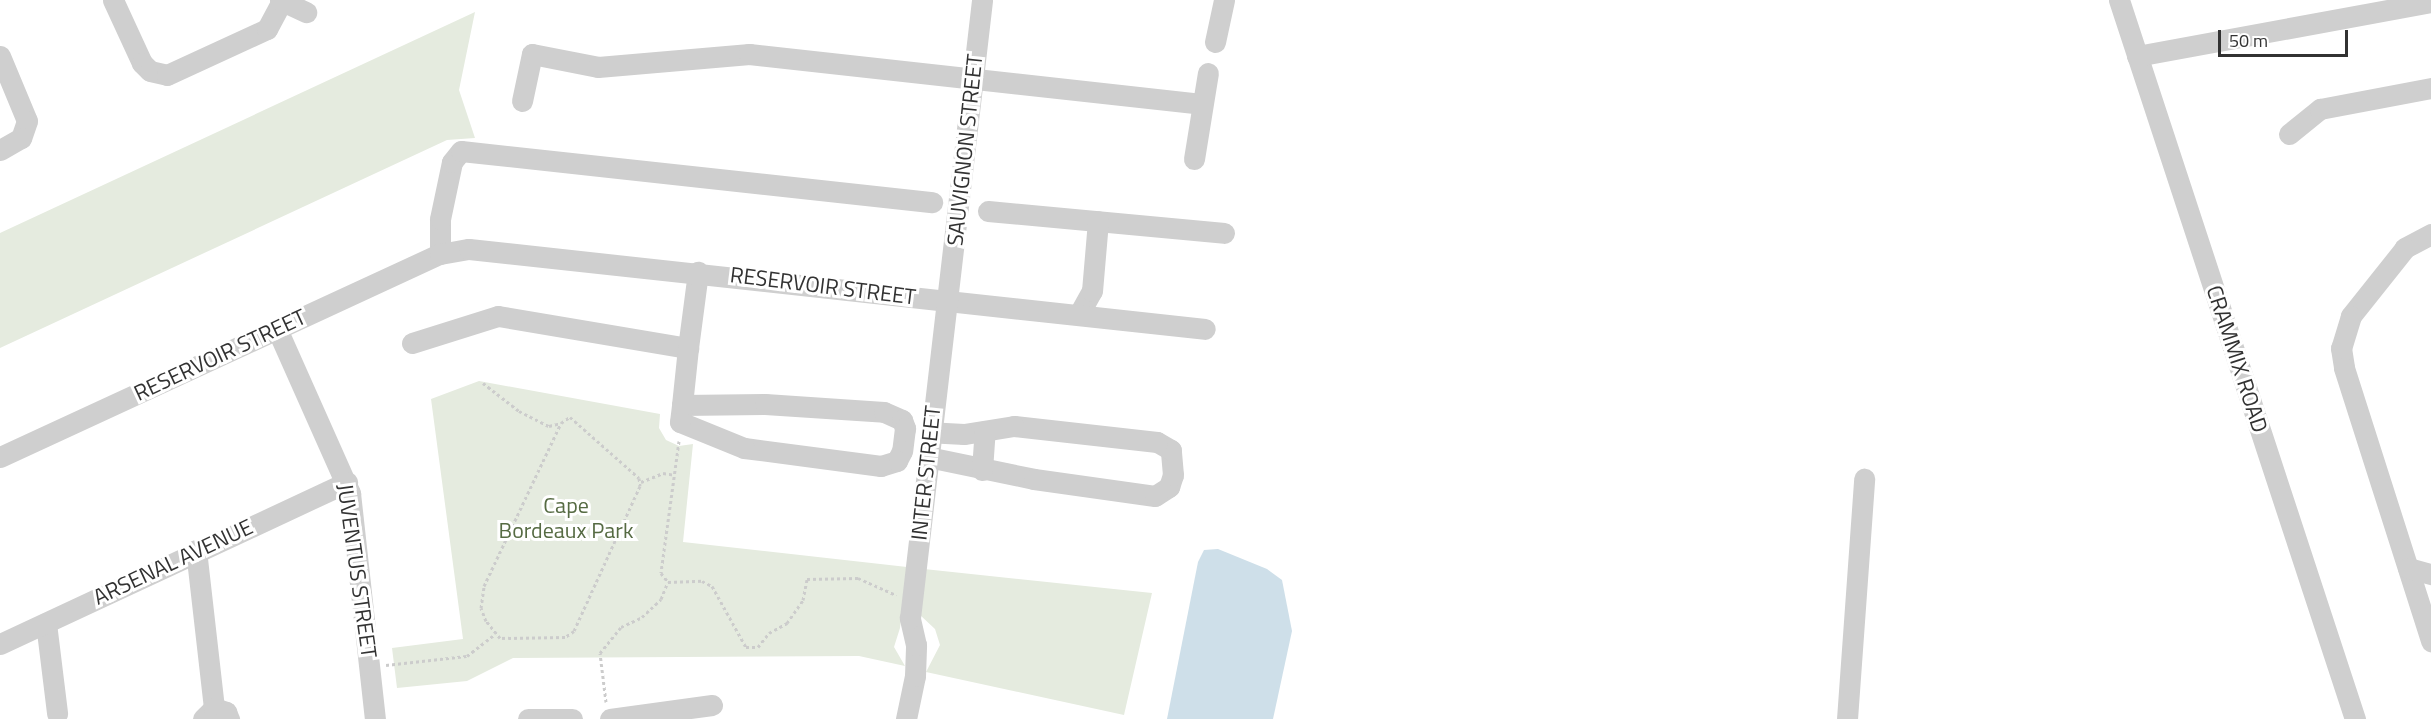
<!DOCTYPE html>
<style>
body{margin:0}
#map{position:relative;width:2431px;height:719px;overflow:hidden;background:#fff;font-family:"Titillium Web",sans-serif}
div>[style]{position:absolute}
.green>*{inset:0;background:#e5ebdf}
.water>*{inset:0;background:#cedfe9}
.path>*{height:3px;margin-top:-1.5px;transform-origin:0;background:repeating-linear-gradient(90deg,#ccc 0 3px,transparent 0 6px)}
.minor>*{height:21px;margin:-10.5px;padding:0 10.5px;transform-origin:10.5px;border-radius:10.5px;background:#cfcfcf}
span{translate:-50% -50%;white-space:nowrap;text-align:center;line-height:1.15;-webkit-text-stroke:6px #fff;paint-order:stroke}
.street-label{font-size:22px;color:#323232}
.park-label{font-size:22px;color:#566b43}
.scale{position:absolute;left:2218px;top:30px;width:130px;height:27px;box-sizing:border-box;border:3px solid #323232;border-top:0;padding-left:8px;font-size:18px;line-height:21px;white-space:nowrap;color:#323232;-webkit-text-stroke:4px #fff;paint-order:stroke}
</style>
<div id="map">
<div class="green">
<div style="clip-path:polygon(475px 12px,459px 90px,475px 138px,447px 140px,0 348px,0 233px)"></div>
<div style="clip-path:polygon(479px 381px,660px 414px,659px 428px,666px 440px,679px 446px,693px 444px,683px 542px,907px 567px,900px 628px,894px 647px,905px 666px,859px 656px,513px 658px,467px 681px,397px 688px,392px 648px,463px 639px,431px 399px)"></div>
<div style="clip-path:polygon(924px 569px,1152px 593px,1124px 715px,926px 672px,940px 645px,935px 629px,920px 615px)"></div>
</div>
<div class="water">
<div style="clip-path:polygon(1218px 549px,1267px 569px,1282px 580px,1292px 631px,1273px 719px,1167px 719px,1198px 562px,1204px 550px)"></div>
</div>
<div class="path">
<div style="left:483px;top:383px;width:46px;rotate:37.9deg"></div>
<div style="left:519px;top:411px;width:34px;rotate:27deg"></div>
<div style="left:549px;top:426px;width:12px;rotate:-14deg"></div>
<div style="left:570px;top:417px;width:92px;rotate:41.5deg"></div>
<div style="left:639px;top:478px;width:8px;rotate:83deg"></div>
<div style="left:640px;top:486px;width:159px;rotate:114.5deg"></div>
<div style="left:574px;top:631px;width:11px;rotate:146deg"></div>
<div style="left:565px;top:637px;width:65px;rotate:179.1deg"></div>
<div style="left:500px;top:638px;width:22px;rotate:-129deg"></div>
<div style="left:486px;top:621px;width:14px;rotate:-111deg"></div>
<div style="left:481px;top:608px;width:22px;rotate:-82deg"></div>
<div style="left:484px;top:586px;width:180px;rotate:-64.7deg"></div>
<div style="left:561px;top:423px;width:11px;rotate:-34deg"></div>
<div style="left:679px;top:441px;width:133px;rotate:97.8deg"></div>
<div style="left:661px;top:573px;width:11px;rotate:52deg"></div>
<div style="left:668px;top:582px;width:34px;rotate:-2deg"></div>
<div style="left:702px;top:581px;width:11px;rotate:27deg"></div>
<div style="left:712px;top:586px;width:70px;rotate:60.9deg"></div>
<div style="left:746px;top:647px;width:12px"></div>
<div style="left:758px;top:647px;width:18px;rotate:-52deg"></div>
<div style="left:769px;top:633px;width:21px;rotate:-29deg"></div>
<div style="left:787px;top:623px;width:28px;rotate:-55deg"></div>
<div style="left:803px;top:600px;width:21px;rotate:-79deg"></div>
<div style="left:807px;top:579px;width:51px;rotate:-1.1deg"></div>
<div style="left:858px;top:578px;width:42px;rotate:24.1deg"></div>
<div style="left:641px;top:482px;width:24px;rotate:-22deg"></div>
<div style="left:663px;top:473px;width:12px;rotate:9deg"></div>
<div style="left:386px;top:665px;width:81px;rotate:-6.3deg"></div>
<div style="left:467px;top:656px;width:36px;rotate:-38deg"></div>
<div style="left:606px;top:702px;width:49px;rotate:-97deg"></div>
<div style="left:600px;top:653px;width:33px;rotate:-51deg"></div>
<div style="left:621px;top:627px;width:23px;rotate:-25deg"></div>
<div style="left:642px;top:617px;width:26px;rotate:-43deg"></div>
<div style="left:661px;top:599px;width:18px;rotate:-68deg"></div>
</div>
<div class="minor">
<div style="left:113px;top:0;width:69px;rotate:65.3deg"></div>
<div style="left:142px;top:63px;width:11px;rotate:45deg"></div>
<div style="left:150px;top:71px;width:17px;rotate:13deg"></div>
<div style="left:167px;top:75px;width:110px;rotate:-24.7deg"></div>
<div style="left:267px;top:29px;width:32px;rotate:-62deg"></div>
<div style="left:280px;top:0;width:29px;rotate:25deg"></div>
<div style="left:2119px;top:0;width:757px;rotate:71.83deg"></div>
<div style="left:1215px;top:42px;width:43px;rotate:-77.9deg"></div>
<div style="left:0;top:56px;width:70px;rotate:67.4deg"></div>
<div style="left:27px;top:121px;width:18px;rotate:109deg"></div>
<div style="left:21px;top:138px;width:24px;rotate:150deg"></div>
<div style="left:2137px;top:56px;width:299px;rotate:-10.4deg"></div>
<div style="left:522px;top:101px;width:48px;rotate:-78deg"></div>
<div style="left:532px;top:54px;width:67px;rotate:11.1deg"></div>
<div style="left:598px;top:67px;width:152px;rotate:-4.9deg"></div>
<div style="left:749px;top:54px;width:455px;rotate:6.3deg"></div>
<div style="left:2289px;top:134px;width:40px;rotate:-39deg"></div>
<div style="left:2320px;top:109px;width:113px;rotate:-10.7deg"></div>
<div style="left:1194px;top:159px;width:87px;rotate:-80.8deg"></div>
<div style="left:988px;top:211px;width:237px;rotate:5.3deg"></div>
<div style="left:2431px;top:234px;width:30px;rotate:152deg"></div>
<div style="left:2405px;top:248px;width:87px;rotate:128.5deg"></div>
<div style="left:2351px;top:316px;width:34px;rotate:107deg"></div>
<div style="left:2341px;top:348px;width:20px;rotate:81deg"></div>
<div style="left:2344px;top:368px;width:287px;rotate:72.3deg"></div>
<div style="left:440px;top:254px;width:35px;rotate:-90deg"></div>
<div style="left:440px;top:219px;width:58px;rotate:-78.1deg"></div>
<div style="left:452px;top:162px;width:14px;rotate:-51deg"></div>
<div style="left:461px;top:151px;width:474px;rotate:6.2deg"></div>
<div style="left:1079px;top:314px;width:26px;rotate:-61deg"></div>
<div style="left:1092px;top:291px;width:70px;rotate:-85.1deg"></div>
<div style="left:277px;top:329px;width:180px;rotate:66deg"></div>
<div style="left:350px;top:493px;width:227px;rotate:83.7deg"></div>
<div style="left:412px;top:343px;width:90px;rotate:-17.4deg"></div>
<div style="left:498px;top:316px;width:193px;rotate:9.6deg"></div>
<div style="left:682px;top:405px;width:83px;rotate:-0.7deg"></div>
<div style="left:765px;top:404px;width:119px;rotate:3.8deg"></div>
<div style="left:884px;top:412px;width:20px;rotate:24deg"></div>
<div style="left:902px;top:420px;width:9px;rotate:69deg"></div>
<div style="left:905px;top:428px;width:23px;rotate:97deg"></div>
<div style="left:902px;top:451px;width:11px;rotate:117deg"></div>
<div style="left:897px;top:461px;width:17px;rotate:163deg"></div>
<div style="left:881px;top:466px;width:138px;rotate:-172.5deg"></div>
<div style="left:744px;top:448px;width:69px;rotate:-157.9deg"></div>
<div style="left:680px;top:422px;width:17px;rotate:-83deg"></div>
<div style="left:682px;top:405px;width:57px;rotate:-84deg"></div>
<div style="left:688px;top:348px;width:77px;rotate:-82.5deg"></div>
<div style="left:0;top:457px;width:485px;rotate:-24.8deg"></div>
<div style="left:440px;top:254px;width:29px;rotate:-10deg"></div>
<div style="left:469px;top:249px;width:740px;rotate:6.2deg"></div>
<div style="left:928px;top:457px;width:108px;rotate:11.7deg"></div>
<div style="left:1034px;top:479px;width:122px;rotate:8deg"></div>
<div style="left:1155px;top:496px;width:17px;rotate:-33deg"></div>
<div style="left:1169px;top:487px;width:13px;rotate:-72deg"></div>
<div style="left:1173px;top:475px;width:25px;rotate:-95deg"></div>
<div style="left:1171px;top:450px;width:16px;rotate:-150deg"></div>
<div style="left:1157px;top:442px;width:144px;rotate:-173.6deg"></div>
<div style="left:1014px;top:426px;width:51px;rotate:170.9deg"></div>
<div style="left:964px;top:434px;width:33px;rotate:-177deg"></div>
<div style="left:982px;top:470px;width:39px;rotate:-86deg"></div>
<div style="left:196px;top:550px;width:159px;rotate:83.5deg"></div>
<div style="left:2408px;top:568px;width:24px;rotate:15deg"></div>
<div style="left:46px;top:623px;width:91px;rotate:83deg"></div>
<div style="left:0;top:644px;width:383px;rotate:-25deg"></div>
<div style="left:203px;top:719px;width:16px;rotate:-45deg"></div>
<div style="left:214px;top:708px;width:13px;rotate:18deg"></div>
<div style="left:226px;top:712px;width:8px;rotate:67deg"></div>
<div style="left:528px;top:719px;width:44px"></div>
<div style="left:610px;top:719px;width:103px;rotate:-7.8deg"></div>
<div style="left:906px;top:719px;width:44px;rotate:-78.2deg"></div>
<div style="left:915px;top:676px;width:31px;rotate:-88deg"></div>
<div style="left:916px;top:645px;width:28px;rotate:-103deg"></div>
<div style="left:910px;top:618px;width:622px;rotate:-83.35deg"></div>
<div style="left:1847px;top:719px;width:241px;rotate:-85.9deg"></div>
</div>
<div class="street-label">
<span style="left:965px;top:150px;rotate:-84deg">SAUVIGNON STREET</span>
<span style="left:823px;top:286px;rotate:7deg">RESERVOIR STREET</span>
<span style="left:220px;top:355px;rotate:-25deg">RESERVOIR STREET</span>
<span style="left:2237px;top:359px;rotate:72deg">CRAMMIX ROAD</span>
<span style="left:926px;top:473px;rotate:-84deg">INTER STREET</span>
<span style="left:173px;top:562px;rotate:-25deg">ARSENAL AVENUE</span>
<span style="left:357px;top:571px;rotate:82deg">JUVENTUS STREET</span>
</div>
<div class="park-label">
<span style="left:566px;top:518px">Cape<br>Bordeaux Park</span>
</div>
<div class="scale">50 m</div>
</div>
